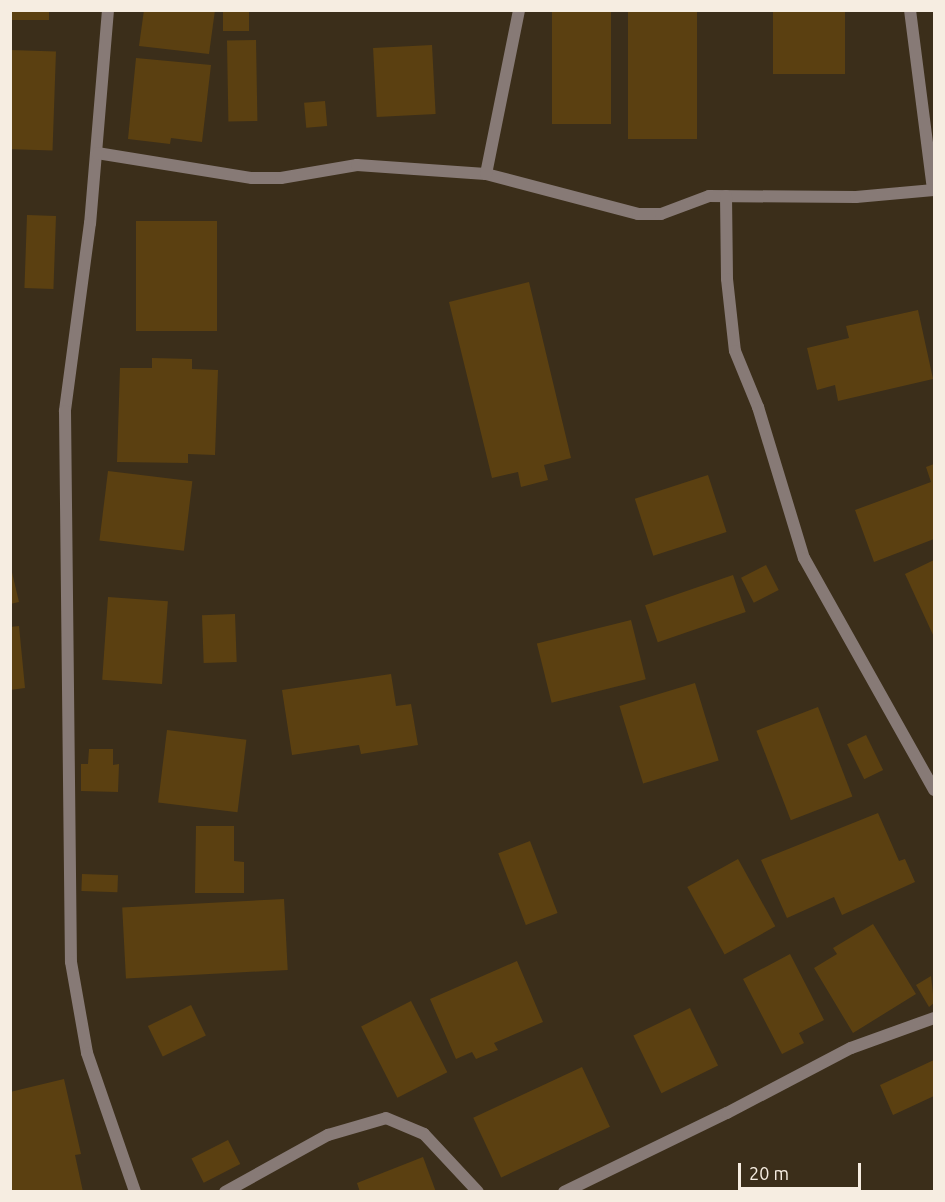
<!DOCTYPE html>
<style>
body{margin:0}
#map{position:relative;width:945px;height:1202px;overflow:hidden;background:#3b2e1a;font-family:Ubuntu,sans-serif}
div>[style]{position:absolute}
.building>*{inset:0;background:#5b4011;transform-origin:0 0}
.minor>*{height:12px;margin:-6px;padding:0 6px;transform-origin:6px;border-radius:6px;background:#877a76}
span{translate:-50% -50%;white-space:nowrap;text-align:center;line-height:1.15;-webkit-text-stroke:4.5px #3b2e1a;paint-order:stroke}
.frame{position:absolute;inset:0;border:12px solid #f6ede1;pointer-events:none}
.scale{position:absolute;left:738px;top:1163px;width:123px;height:27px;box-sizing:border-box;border:3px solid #f6ede1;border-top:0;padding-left:8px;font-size:18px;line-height:21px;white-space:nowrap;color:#f6ede1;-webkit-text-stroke:4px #3b2e1a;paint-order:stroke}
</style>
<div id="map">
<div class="building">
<div style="left:10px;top:10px;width:39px;height:10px"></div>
<div style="clip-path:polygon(144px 10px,215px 10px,209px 54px,139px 46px)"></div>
<div style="left:223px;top:10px;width:26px;height:21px"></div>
<div style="left:552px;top:10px;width:59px;height:114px"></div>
<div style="left:628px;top:10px;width:69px;height:129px"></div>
<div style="left:773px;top:10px;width:72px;height:64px"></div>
<div style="left:256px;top:40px;width:81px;height:29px;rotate:89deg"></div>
<div style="left:432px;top:45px;width:69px;height:59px;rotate:87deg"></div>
<div style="left:10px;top:50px;width:46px;height:99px;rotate:2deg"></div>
<div style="clip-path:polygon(136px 58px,211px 65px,202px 142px,171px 138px,170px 144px,128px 139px)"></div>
<div style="left:325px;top:101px;width:25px;height:21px;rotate:85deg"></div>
<div style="left:27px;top:215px;width:29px;height:73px;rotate:2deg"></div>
<div style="left:136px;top:221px;width:81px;height:110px"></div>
<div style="clip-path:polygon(529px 282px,571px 458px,544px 465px,548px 480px,521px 487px,518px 472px,492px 478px,449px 302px)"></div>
<div style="clip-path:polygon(918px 310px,933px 379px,838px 401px,835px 385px,817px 390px,807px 348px,849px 338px,846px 326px)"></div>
<div style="clip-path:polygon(152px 358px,192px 359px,192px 369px,218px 370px,215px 455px,188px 454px,188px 463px,117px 462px,120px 368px,152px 368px)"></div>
<div style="clip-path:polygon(934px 464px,934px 539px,874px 562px,855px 510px,931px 482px,926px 467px)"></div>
<div style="left:108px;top:471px;width:85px;height:70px;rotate:7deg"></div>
<div style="left:708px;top:475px;width:60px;height:77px;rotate:72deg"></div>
<div style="clip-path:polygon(934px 560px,934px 637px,905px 574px)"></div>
<div style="clip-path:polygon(10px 564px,19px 602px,10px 604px)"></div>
<div style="left:766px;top:565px;width:28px;height:28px;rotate:63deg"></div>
<div style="left:733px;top:575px;width:39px;height:93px;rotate:71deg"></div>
<div style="left:108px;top:597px;width:60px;height:83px;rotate:4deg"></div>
<div style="left:235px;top:614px;width:48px;height:33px;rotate:88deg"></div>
<div style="left:631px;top:620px;width:61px;height:97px;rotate:76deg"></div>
<div style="clip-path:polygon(19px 626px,25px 688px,10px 690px,10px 627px)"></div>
<div style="clip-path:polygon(391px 674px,396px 706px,411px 704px,418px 745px,361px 754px,359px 745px,292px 755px,282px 690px)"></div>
<div style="left:695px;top:683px;width:81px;height:79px;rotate:73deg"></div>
<div style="left:818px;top:707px;width:96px;height:66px;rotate:69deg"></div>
<div style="left:167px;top:730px;width:80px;height:73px;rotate:7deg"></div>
<div style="left:866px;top:735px;width:39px;height:21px;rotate:64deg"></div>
<div style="clip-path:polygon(89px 749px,113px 749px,113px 765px,119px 764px,118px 792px,81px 791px,81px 764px,88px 764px)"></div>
<div style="clip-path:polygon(878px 813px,899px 861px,905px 859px,915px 882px,842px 915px,834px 897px,787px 918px,761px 860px)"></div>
<div style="clip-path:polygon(196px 826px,234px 826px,234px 861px,244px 862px,244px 893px,195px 893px)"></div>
<div style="left:530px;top:841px;width:77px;height:34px;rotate:69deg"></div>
<div style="left:738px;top:859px;width:77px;height:58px;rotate:61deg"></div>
<div style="left:82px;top:874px;width:36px;height:17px;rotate:2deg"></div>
<div style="left:284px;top:899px;width:71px;height:162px;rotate:87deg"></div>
<div style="clip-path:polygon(873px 924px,916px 994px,853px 1033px,814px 968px,837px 954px,833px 948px)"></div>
<div style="clip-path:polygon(790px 954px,824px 1020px,799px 1033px,804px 1043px,782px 1054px,743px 979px)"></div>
<div style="clip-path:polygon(517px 961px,543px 1022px,494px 1043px,498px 1050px,476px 1059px,472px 1052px,456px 1059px,430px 999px)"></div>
<div style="clip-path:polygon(931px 976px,934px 1003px,929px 1007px,916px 985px)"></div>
<div style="left:411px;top:1001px;width:80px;height:56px;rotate:63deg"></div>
<div style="left:191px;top:1005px;width:34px;height:48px;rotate:64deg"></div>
<div style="left:690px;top:1008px;width:64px;height:63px;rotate:64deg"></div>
<div style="clip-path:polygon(934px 1060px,934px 1096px,893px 1115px,880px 1085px)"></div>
<div style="left:582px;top:1067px;width:66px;height:120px;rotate:65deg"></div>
<div style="clip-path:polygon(64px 1079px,81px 1154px,75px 1155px,83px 1192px,10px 1192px,10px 1092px)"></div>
<div style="left:228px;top:1140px;width:27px;height:41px;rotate:63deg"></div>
<div style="clip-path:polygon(423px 1157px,436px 1192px,360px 1192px,357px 1183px)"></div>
</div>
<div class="minor">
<div style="left:108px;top:10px;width:214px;rotate:94.8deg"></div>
<div style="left:90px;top:223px;width:190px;rotate:97.6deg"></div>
<div style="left:65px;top:411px;width:551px;rotate:89.38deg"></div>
<div style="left:71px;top:962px;width:92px;rotate:80deg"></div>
<div style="left:87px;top:1053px;width:147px;rotate:70.9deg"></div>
<div style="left:910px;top:10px;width:181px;rotate:82.7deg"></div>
<div style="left:97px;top:153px;width:157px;rotate:9.2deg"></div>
<div style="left:252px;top:178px;width:29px"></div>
<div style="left:281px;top:178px;width:77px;rotate:-9.7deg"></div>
<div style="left:357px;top:165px;width:129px;rotate:4deg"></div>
<div style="left:486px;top:174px;width:157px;rotate:14.7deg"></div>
<div style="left:638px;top:214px;width:23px"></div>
<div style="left:661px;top:214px;width:51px;rotate:-20.6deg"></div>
<div style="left:709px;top:196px;width:147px;rotate:0.4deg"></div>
<div style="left:856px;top:197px;width:78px;rotate:-5.1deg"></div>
<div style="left:486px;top:174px;width:167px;rotate:-78.6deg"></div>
<div style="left:726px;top:196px;width:83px;rotate:89.3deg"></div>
<div style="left:727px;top:279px;width:72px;rotate:83.7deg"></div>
<div style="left:735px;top:351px;width:61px;rotate:67.7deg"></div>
<div style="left:758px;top:407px;width:158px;rotate:73.1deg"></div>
<div style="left:804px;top:558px;width:266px;rotate:60.7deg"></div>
<div style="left:225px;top:1192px;width:118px;rotate:-29deg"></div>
<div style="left:328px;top:1135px;width:60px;rotate:-16.3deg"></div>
<div style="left:386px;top:1118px;width:41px;rotate:22.8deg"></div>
<div style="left:424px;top:1134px;width:79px;rotate:47deg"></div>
<div style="left:564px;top:1192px;width:181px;rotate:-25.9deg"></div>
<div style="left:727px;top:1113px;width:140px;rotate:-27.7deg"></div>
<div style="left:851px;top:1048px;width:88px;rotate:-19.9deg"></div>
</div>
<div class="frame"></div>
<div class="scale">20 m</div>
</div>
